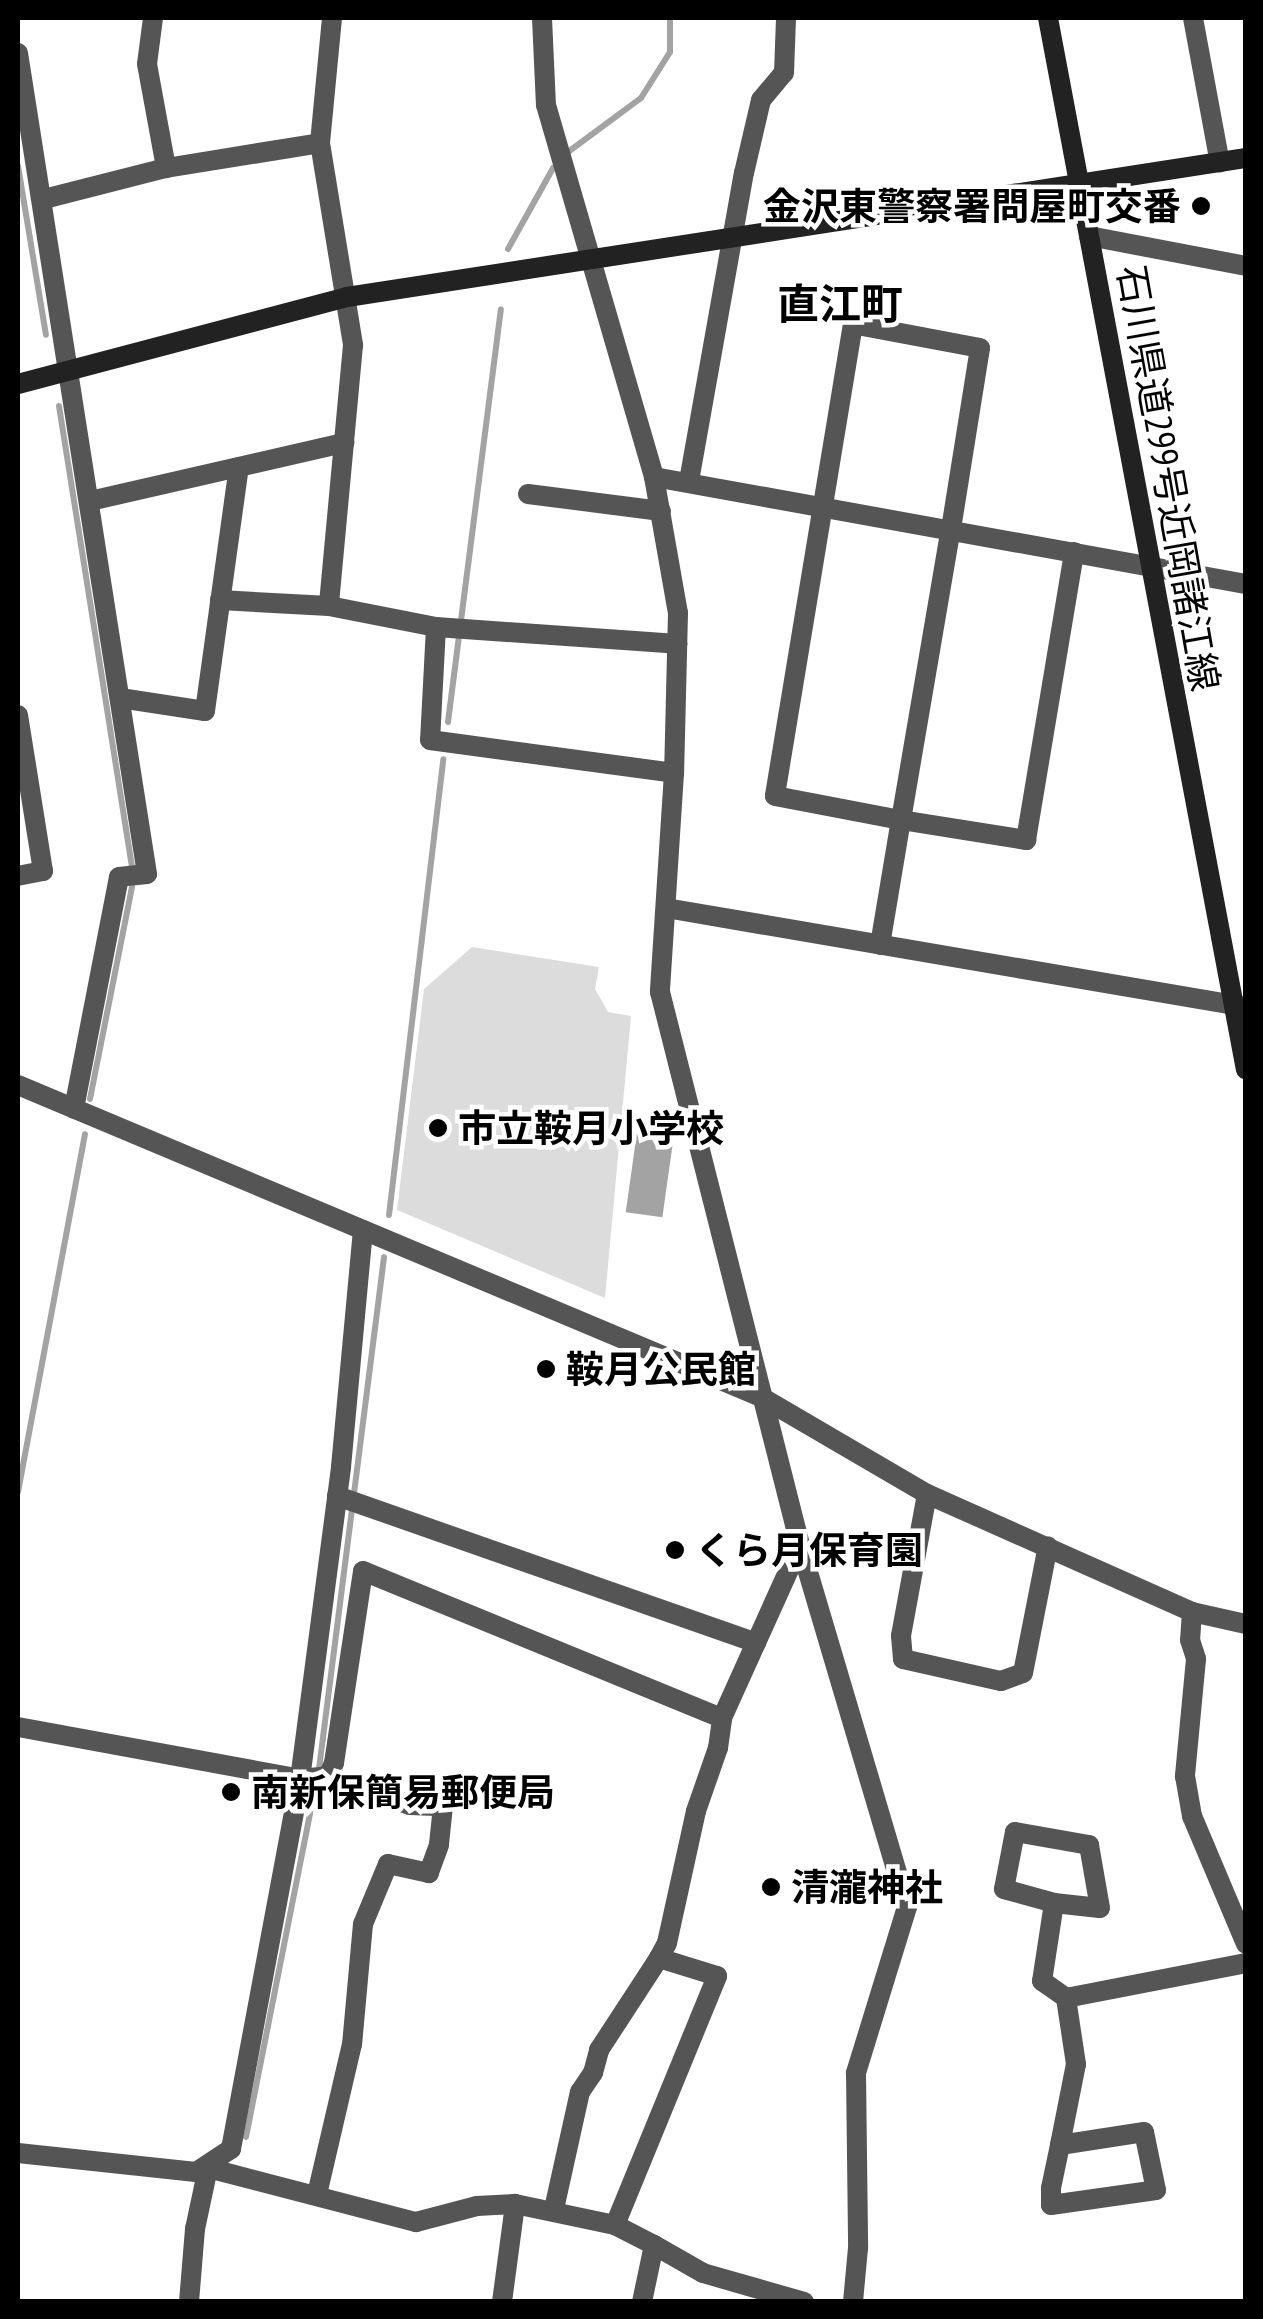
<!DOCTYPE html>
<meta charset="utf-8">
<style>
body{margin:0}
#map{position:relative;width:1263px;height:2319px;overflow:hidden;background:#fff;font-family:"PT Sans Narrow","Noto Sans JP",sans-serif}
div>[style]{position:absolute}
.green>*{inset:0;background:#dcdcdc}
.water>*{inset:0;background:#a3a3a3;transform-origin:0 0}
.stream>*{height:6px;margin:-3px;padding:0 3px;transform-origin:3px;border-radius:3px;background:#a3a3a3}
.street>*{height:20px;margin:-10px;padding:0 10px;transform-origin:10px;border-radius:10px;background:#555}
.secondary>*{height:20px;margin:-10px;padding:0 10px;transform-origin:10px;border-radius:10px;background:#222}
.dots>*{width:28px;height:28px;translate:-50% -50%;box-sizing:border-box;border:5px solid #fff;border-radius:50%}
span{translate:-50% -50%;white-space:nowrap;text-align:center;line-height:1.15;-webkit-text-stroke:9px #fff;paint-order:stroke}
.poi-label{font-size:38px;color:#000;font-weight:700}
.right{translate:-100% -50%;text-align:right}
.left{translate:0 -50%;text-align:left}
.street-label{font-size:38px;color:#000}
.quarter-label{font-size:42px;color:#000;font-weight:700}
.frame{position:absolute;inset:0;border:20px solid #000;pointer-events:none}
</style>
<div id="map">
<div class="green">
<div style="clip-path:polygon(472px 947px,599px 967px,595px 989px,608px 1012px,631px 1016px,605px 1298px,397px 1210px,424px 989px)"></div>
</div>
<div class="water">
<div style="left:637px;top:1132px;width:37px;height:81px;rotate:8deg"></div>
</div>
<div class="stream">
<div style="left:568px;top:152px;width:91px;rotate:-36.5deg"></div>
<div style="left:641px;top:98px;width:54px;rotate:-57.8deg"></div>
<div style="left:670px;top:52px;width:34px;rotate:-90deg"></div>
<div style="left:18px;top:166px;width:171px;rotate:80.6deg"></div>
<div style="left:508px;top:249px;width:93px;rotate:-60.9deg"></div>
<div style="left:59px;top:406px;width:468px;rotate:81deg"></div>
<div style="left:448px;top:722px;width:416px;rotate:-82.7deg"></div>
<div style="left:90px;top:1099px;width:217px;rotate:-78.8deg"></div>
<div style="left:389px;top:1215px;width:459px;rotate:-83.2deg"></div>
<div style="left:18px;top:1492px;width:364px;rotate:-79.4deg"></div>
<div style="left:246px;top:2137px;width:375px;rotate:-78.8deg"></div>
<div style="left:319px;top:1769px;width:516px;rotate:-82.76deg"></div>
</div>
<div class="street">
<div style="left:153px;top:18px;width:46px;rotate:97.4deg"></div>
<div style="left:147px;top:64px;width:106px;rotate:79.6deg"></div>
<div style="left:332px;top:18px;width:126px;rotate:95.5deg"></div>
<div style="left:320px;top:143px;width:205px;rotate:80.7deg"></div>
<div style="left:353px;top:345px;width:262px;rotate:95.3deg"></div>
<div style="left:329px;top:606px;width:109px;rotate:11.1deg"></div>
<div style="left:436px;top:627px;width:242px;rotate:4deg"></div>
<div style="left:542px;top:18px;width:87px;rotate:87.4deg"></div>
<div style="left:546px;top:105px;width:387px;rotate:73.8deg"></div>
<div style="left:654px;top:477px;width:138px;rotate:80deg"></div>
<div style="left:678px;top:613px;width:160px;rotate:91.4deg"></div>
<div style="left:674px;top:773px;width:219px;rotate:93.7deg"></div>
<div style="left:660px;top:992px;width:570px;rotate:75.79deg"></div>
<div style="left:800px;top:1545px;width:377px;rotate:73.5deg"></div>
<div style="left:907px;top:1907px;width:174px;rotate:107.1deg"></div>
<div style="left:856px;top:2073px;width:175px;rotate:89.3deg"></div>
<div style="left:858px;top:2248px;width:54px;rotate:95.3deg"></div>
<div style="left:1193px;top:18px;width:147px;rotate:79.5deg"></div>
<div style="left:18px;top:53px;width:831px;rotate:81.07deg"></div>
<div style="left:147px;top:874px;width:28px;rotate:174deg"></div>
<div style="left:119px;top:877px;width:236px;rotate:101deg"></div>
<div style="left:44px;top:199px;width:126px;rotate:-14.3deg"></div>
<div style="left:166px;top:168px;width:156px;rotate:-9.2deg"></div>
<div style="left:1089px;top:236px;width:160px;rotate:10.8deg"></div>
<div style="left:654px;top:477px;width:602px;rotate:10.25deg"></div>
<div style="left:689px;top:481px;width:313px;rotate:-79.9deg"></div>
<div style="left:744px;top:173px;width:75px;rotate:-76.9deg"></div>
<div style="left:761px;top:100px;width:35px;rotate:-50deg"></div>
<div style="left:784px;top:73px;width:55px;rotate:-87.9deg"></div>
<div style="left:528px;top:494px;width:134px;rotate:7.3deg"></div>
<div style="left:90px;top:501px;width:261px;rotate:-12.9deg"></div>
<div style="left:220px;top:600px;width:109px;rotate:3.2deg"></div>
<div style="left:436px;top:627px;width:113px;rotate:93deg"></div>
<div style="left:430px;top:740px;width:246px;rotate:7.7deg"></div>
<div style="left:120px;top:698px;width:86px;rotate:8.7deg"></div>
<div style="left:205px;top:711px;width:246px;rotate:-82.1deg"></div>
<div style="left:18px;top:715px;width:158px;rotate:80.9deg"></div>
<div style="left:43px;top:871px;width:25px;rotate:169deg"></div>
<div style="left:666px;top:908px;width:588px;rotate:9.69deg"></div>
<div style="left:880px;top:945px;width:127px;rotate:-80.5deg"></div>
<div style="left:901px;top:820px;width:295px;rotate:-80.3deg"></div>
<div style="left:951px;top:529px;width:183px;rotate:-80.9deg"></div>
<div style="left:980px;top:348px;width:129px;rotate:-169.3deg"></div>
<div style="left:853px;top:324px;width:478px;rotate:99.4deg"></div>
<div style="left:775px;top:796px;width:128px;rotate:10.8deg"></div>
<div style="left:901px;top:820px;width:127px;rotate:9.1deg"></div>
<div style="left:1026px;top:840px;width:292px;rotate:-80.5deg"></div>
<div style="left:18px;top:1085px;width:806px;rotate:22.78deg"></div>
<div style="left:761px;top:1397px;width:192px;rotate:30.3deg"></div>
<div style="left:927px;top:1494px;width:290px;rotate:24deg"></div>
<div style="left:1192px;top:1612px;width:55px;rotate:12.5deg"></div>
<div style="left:927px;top:1494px;width:144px;rotate:100.4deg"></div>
<div style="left:901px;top:1636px;width:23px;rotate:85deg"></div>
<div style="left:903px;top:1659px;width:100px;rotate:12.7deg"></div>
<div style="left:1001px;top:1681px;width:23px;rotate:-20deg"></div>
<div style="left:1023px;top:1673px;width:129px;rotate:-78.9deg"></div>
<div style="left:337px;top:1496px;width:444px;rotate:19.3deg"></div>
<div style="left:1192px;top:1612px;width:28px;rotate:94deg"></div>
<div style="left:1190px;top:1640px;width:20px;rotate:72deg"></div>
<div style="left:1196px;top:1659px;width:118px;rotate:95.4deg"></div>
<div style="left:1185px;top:1776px;width:41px;rotate:80.1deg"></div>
<div style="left:1192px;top:1816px;width:139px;rotate:67.1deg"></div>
<div style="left:18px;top:1727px;width:287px;rotate:10.4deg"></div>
<div style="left:300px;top:1779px;width:28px;rotate:-6deg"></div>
<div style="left:328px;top:1776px;width:87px;rotate:19.5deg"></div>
<div style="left:410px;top:1805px;width:33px;rotate:2deg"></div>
<div style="left:443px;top:1806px;width:39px;rotate:96deg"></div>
<div style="left:439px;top:1845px;width:30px;rotate:110deg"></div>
<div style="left:429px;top:1873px;width:42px;rotate:-167.6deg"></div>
<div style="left:388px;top:1864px;width:65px;rotate:112.6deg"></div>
<div style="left:363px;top:1924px;width:121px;rotate:95.2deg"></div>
<div style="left:352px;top:2044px;width:155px;rotate:103.1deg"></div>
<div style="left:328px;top:1776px;width:14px;rotate:-65deg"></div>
<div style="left:334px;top:1763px;width:194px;rotate:-81.4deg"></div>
<div style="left:363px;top:1571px;width:388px;rotate:22.3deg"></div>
<div style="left:1054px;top:1903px;width:46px;rotate:6.2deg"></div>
<div style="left:1100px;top:1908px;width:64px;rotate:-99.9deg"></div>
<div style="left:1089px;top:1845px;width:75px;rotate:-170deg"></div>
<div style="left:1015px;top:1832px;width:58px;rotate:100.9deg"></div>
<div style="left:1004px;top:1889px;width:52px;rotate:15.6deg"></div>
<div style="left:1054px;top:1903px;width:79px;rotate:98.7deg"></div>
<div style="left:1042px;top:1981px;width:29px;rotate:35deg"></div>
<div style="left:1066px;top:1998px;width:67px;rotate:81.4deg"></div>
<div style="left:1076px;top:2064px;width:83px;rotate:101.2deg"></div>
<div style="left:1060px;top:2145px;width:44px;rotate:101.8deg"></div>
<div style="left:1051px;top:2188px;width:17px;rotate:90deg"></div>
<div style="left:1051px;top:2205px;width:106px;rotate:-8.1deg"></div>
<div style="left:1156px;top:2190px;width:59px;rotate:-101.7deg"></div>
<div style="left:1144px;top:2132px;width:85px;rotate:171.2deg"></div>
<div style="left:1066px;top:1998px;width:183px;rotate:-11deg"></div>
<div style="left:18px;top:2153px;width:179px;rotate:6.1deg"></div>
<div style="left:196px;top:2172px;width:42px;rotate:-33.3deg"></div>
<div style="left:231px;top:2149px;width:376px;rotate:-79.4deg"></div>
<div style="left:300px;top:1779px;width:315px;rotate:-82.5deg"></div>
<div style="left:341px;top:1467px;width:238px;rotate:-84.7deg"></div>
<div style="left:208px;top:2168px;width:215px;rotate:14.6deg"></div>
<div style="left:416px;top:2222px;width:63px;rotate:-14.7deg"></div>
<div style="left:477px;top:2206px;width:38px;rotate:-3deg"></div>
<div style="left:515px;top:2204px;width:102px;rotate:11.9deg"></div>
<div style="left:615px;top:2225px;width:44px;rotate:27.1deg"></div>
<div style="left:654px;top:2245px;width:58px;rotate:101.9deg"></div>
<div style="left:554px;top:2209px;width:120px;rotate:-77.5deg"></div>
<div style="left:580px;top:2092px;width:23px;rotate:-56deg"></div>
<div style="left:593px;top:2073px;width:24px;rotate:-75deg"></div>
<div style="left:599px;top:2050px;width:110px;rotate:-56.9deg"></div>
<div style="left:615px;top:2225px;width:269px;rotate:-67.7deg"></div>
<div style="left:717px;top:1976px;width:61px;rotate:-162.8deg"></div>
<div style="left:659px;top:1958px;width:17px;rotate:-62deg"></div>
<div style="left:667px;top:1943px;width:135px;rotate:-77.6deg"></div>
<div style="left:696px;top:1811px;width:67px;rotate:-70.8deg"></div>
<div style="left:718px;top:1748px;width:30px;rotate:-82deg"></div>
<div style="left:722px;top:1718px;width:190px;rotate:-65.7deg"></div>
<div style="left:654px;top:2245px;width:56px;rotate:29.7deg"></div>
<div style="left:703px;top:2273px;width:105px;rotate:16deg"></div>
<div style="left:189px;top:2302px;width:73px;rotate:-85.3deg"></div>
<div style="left:195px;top:2229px;width:62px;rotate:-78deg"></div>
<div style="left:502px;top:2302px;width:99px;rotate:-82.4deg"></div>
</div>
<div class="secondary">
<div style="left:1048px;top:18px;width:1070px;rotate:79.34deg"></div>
<div style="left:18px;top:384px;width:340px;rotate:-14.8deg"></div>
<div style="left:347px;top:297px;width:910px;rotate:-8.79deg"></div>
</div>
<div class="dots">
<div style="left:1201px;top:206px;background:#000"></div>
<div style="left:438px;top:1128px;background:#000"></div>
<div style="left:546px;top:1369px;background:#000"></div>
<div style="left:675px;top:1550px;background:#000"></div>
<div style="left:231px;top:1792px;background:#000"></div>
<div style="left:771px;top:1887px;background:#000"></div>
</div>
<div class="poi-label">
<span class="right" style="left:1181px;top:206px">金沢東警察署問屋町交番</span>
<span class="left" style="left:458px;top:1128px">市立鞍月小学校</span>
<span class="left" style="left:566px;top:1369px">鞍月公民館</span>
<span class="left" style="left:695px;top:1550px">くら月保育園</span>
<span class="left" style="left:251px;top:1792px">南新保簡易郵便局</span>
<span class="left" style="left:791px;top:1887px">清瀧神社</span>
</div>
<div class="street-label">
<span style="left:1169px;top:478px;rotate:80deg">石川県道299号近岡諸江線</span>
</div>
<div class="quarter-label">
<span style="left:840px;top:304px">直江町</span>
</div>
<div class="frame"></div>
</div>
